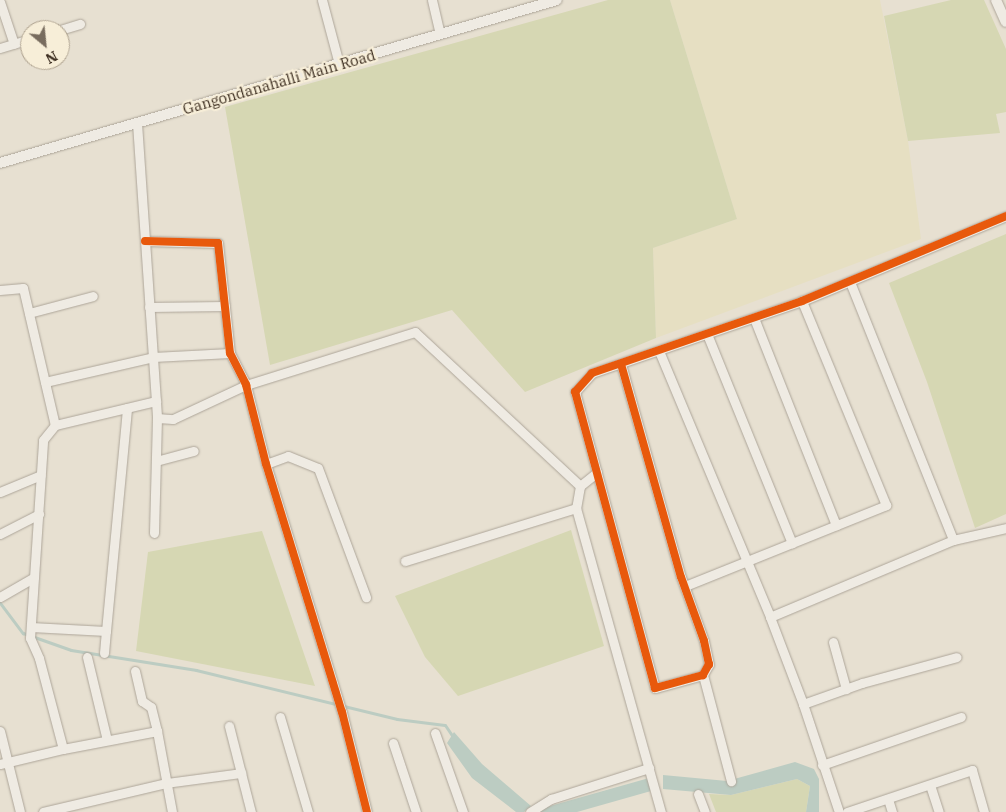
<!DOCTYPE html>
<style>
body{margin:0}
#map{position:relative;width:1006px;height:812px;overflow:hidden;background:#e7e0d1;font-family:"IBM Plex Serif",serif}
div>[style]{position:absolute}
.farmland>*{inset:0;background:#e6dfc2}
.green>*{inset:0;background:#d6d7b3}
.water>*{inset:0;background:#bcccc2}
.stream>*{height:3px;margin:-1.5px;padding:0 1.5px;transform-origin:1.5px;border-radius:1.5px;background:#bcccc2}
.roads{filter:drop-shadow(0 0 1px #ada599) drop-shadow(0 0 1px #ada599)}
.minor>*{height:9px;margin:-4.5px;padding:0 4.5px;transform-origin:4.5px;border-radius:4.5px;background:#efebe3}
.tertiary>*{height:10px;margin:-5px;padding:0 5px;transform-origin:5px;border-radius:5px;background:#efebe3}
.cycleway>*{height:8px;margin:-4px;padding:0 4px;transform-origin:4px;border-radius:4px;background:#e8590c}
span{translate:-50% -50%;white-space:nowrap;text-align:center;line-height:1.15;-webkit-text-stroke:4.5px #f7eed8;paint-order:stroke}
.street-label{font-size:15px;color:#3d2e20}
.north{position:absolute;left:20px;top:20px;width:50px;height:50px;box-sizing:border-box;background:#f7eed8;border:1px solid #ada18e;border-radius:50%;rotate:152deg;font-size:14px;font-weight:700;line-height:20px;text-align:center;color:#3d2e20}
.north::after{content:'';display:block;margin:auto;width:18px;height:22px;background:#786c5e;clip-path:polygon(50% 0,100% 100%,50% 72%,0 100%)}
</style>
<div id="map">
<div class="farmland">
<div style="clip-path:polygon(670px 0,880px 0,908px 141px,921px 239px,656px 338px,653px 248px,737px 219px)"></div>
</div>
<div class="green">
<div style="clip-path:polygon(608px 0,670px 0,737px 219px,653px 248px,656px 338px,525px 392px,452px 310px,270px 365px,225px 107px)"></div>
<div style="clip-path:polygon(951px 0,984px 0,1006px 49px,1006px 112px,996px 114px,1000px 133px,908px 141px,884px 16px)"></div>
<div style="clip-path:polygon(1006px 234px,1006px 514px,975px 528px,927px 382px,889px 283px)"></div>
<div style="clip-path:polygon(571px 530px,604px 646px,458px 696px,425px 657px,395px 596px)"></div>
<div style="clip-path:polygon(262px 531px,315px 686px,136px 651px,148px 552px)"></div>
<div style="clip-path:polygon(797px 779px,810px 786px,806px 812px,716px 812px,709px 794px,731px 795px)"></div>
</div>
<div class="water">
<div style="clip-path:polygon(454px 732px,482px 764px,531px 806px,524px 812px,516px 812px,472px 778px,447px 743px)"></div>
<div style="clip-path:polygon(795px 762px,814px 769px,819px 779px,819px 812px,806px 812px,810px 786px,797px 779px,731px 795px,663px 789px,663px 775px,727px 781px)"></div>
<div style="clip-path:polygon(649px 778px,651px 791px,577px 812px,541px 812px,543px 808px)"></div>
</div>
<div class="stream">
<div style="left:0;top:603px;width:38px;rotate:53deg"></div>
<div style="left:23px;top:633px;width:51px;rotate:19.5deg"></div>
<div style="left:71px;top:650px;width:127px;rotate:9.1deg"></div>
<div style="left:196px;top:670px;width:207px;rotate:13.7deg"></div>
<div style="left:397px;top:719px;width:48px;rotate:7.1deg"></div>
<div style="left:445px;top:725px;width:14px;rotate:56deg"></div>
</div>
<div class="roads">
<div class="minor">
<div style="left:322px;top:0;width:66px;rotate:75.1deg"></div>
<div style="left:432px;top:0;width:35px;rotate:77deg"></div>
<div style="left:0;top:2px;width:44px;rotate:71.6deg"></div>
<div style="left:60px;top:30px;width:21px;rotate:-17deg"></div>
<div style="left:0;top:48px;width:31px;rotate:-17deg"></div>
<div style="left:137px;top:123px;width:296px;rotate:86.1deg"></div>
<div style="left:157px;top:418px;width:115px;rotate:91.5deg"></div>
<div style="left:145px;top:241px;width:73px;rotate:1.6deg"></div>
<div style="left:218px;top:243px;width:111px;rotate:83.8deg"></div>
<div style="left:230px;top:353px;width:36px;rotate:63deg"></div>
<div style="left:246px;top:385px;width:81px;rotate:75.8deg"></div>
<div style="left:266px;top:464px;width:259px;rotate:73deg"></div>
<div style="left:342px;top:712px;width:103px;rotate:76deg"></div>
<div style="left:850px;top:282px;width:278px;rotate:68.2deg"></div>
<div style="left:0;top:290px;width:23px;rotate:-5deg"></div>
<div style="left:23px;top:288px;width:141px;rotate:76.9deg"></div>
<div style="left:149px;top:307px;width:76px;rotate:-0.8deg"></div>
<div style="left:29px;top:313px;width:66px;rotate:-14.9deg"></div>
<div style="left:754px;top:318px;width:223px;rotate:68.4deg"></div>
<div style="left:707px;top:334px;width:226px;rotate:67.9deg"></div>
<div style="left:659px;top:351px;width:288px;rotate:67.3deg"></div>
<div style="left:770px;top:617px;width:93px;rotate:69.2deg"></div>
<div style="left:803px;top:704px;width:114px;rotate:71.6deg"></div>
<div style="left:621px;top:364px;width:221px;rotate:74.3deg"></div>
<div style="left:681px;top:577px;width:68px;rotate:70.2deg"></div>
<div style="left:704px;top:641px;width:24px;rotate:78deg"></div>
<div style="left:709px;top:664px;width:13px;rotate:119deg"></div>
<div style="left:703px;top:675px;width:50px;rotate:164.8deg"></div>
<div style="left:655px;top:688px;width:307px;rotate:-105.1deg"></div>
<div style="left:575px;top:392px;width:25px;rotate:-48deg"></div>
<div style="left:592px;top:373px;width:222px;rotate:-18.9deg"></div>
<div style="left:802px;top:301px;width:221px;rotate:-22.6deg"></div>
<div style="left:45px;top:382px;width:111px;rotate:-13deg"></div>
<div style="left:153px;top:357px;width:77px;rotate:-3deg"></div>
<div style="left:157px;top:418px;width:16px;rotate:4deg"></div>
<div style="left:173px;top:419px;width:81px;rotate:-25deg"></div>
<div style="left:246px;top:385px;width:177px;rotate:-17.4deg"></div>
<div style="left:415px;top:332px;width:226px;rotate:43deg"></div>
<div style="left:580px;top:486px;width:22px;rotate:-39deg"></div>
<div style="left:156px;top:461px;width:39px;rotate:-15deg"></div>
<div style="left:266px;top:464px;width:23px;rotate:-20deg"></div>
<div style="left:288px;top:456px;width:32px;rotate:22deg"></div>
<div style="left:318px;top:468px;width:138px;rotate:69.6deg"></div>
<div style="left:580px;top:486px;width:22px;rotate:100deg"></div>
<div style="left:576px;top:508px;width:316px;rotate:74.4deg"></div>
<div style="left:0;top:492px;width:44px;rotate:-22.5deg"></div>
<div style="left:0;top:534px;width:44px;rotate:-27.1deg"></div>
<div style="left:405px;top:561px;width:179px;rotate:-17.2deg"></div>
<div style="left:685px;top:586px;width:217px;rotate:-21.9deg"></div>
<div style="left:886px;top:505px;width:221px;rotate:-112.4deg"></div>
<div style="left:0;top:597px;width:39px;rotate:-30deg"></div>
<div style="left:770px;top:617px;width:199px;rotate:-22.8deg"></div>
<div style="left:953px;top:540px;width:54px;rotate:-12.8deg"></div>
<div style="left:31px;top:627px;width:75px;rotate:3.1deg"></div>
<div style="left:106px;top:631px;width:224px;rotate:-84.6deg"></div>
<div style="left:833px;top:642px;width:49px;rotate:74.5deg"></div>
<div style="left:104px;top:653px;width:22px;rotate:-85deg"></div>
<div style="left:87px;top:657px;width:85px;rotate:76.5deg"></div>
<div style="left:135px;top:671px;width:31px;rotate:77deg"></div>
<div style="left:142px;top:701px;width:11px;rotate:34deg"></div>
<div style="left:151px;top:707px;width:25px;rotate:76deg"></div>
<div style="left:703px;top:675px;width:110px;rotate:75.2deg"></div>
<div style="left:803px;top:704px;width:63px;rotate:-19.6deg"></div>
<div style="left:862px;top:683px;width:98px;rotate:-15.3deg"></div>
<div style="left:280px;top:717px;width:99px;rotate:73.6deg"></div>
<div style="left:229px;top:726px;width:89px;rotate:75.7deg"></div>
<div style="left:0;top:731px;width:83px;rotate:76.1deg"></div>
<div style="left:435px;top:733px;width:84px;rotate:70.5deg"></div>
<div style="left:393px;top:743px;width:73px;rotate:71.6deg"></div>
<div style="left:63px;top:749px;width:96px;rotate:-10.8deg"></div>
<div style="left:157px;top:731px;width:82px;rotate:79.5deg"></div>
<div style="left:0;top:764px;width:65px;rotate:-13.4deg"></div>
<div style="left:63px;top:749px;width:94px;rotate:-104.8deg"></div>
<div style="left:39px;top:658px;width:22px;rotate:-114deg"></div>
<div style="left:30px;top:638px;width:198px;rotate:-86.2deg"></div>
<div style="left:43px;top:440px;width:19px;rotate:-51deg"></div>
<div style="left:55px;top:425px;width:104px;rotate:-13.4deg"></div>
<div style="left:822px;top:765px;width:147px;rotate:-19.1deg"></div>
<div style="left:930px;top:785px;width:28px;rotate:72deg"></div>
<div style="left:698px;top:794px;width:19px;rotate:69deg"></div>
<div style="left:888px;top:799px;width:14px;rotate:73deg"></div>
<div style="left:43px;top:812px;width:126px;rotate:-13.3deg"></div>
<div style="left:166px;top:783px;width:76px;rotate:-7.6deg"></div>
<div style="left:530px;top:812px;width:25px;rotate:-32deg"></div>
<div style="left:551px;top:799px;width:103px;rotate:-17.6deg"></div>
<div style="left:847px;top:812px;width:132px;rotate:-18.6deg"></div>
<div style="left:972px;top:770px;width:44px;rotate:74.1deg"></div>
</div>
<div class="tertiary">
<div style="left:996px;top:0;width:24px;rotate:66deg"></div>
<div style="left:0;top:163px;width:580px;rotate:-16.31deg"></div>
</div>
</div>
<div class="cycleway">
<div style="left:145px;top:241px;width:73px;rotate:1.6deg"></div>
<div style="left:218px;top:243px;width:111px;rotate:83.8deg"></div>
<div style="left:230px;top:353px;width:36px;rotate:63deg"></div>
<div style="left:246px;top:385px;width:81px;rotate:75.8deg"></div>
<div style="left:266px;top:464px;width:259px;rotate:73deg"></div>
<div style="left:342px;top:712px;width:103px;rotate:76deg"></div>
<div style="left:621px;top:364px;width:221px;rotate:74.3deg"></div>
<div style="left:681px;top:577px;width:68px;rotate:70.2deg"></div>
<div style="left:704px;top:641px;width:24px;rotate:78deg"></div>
<div style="left:709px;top:664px;width:13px;rotate:119deg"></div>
<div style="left:703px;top:675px;width:50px;rotate:164.8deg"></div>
<div style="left:655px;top:688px;width:307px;rotate:-105.1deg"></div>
<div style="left:575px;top:392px;width:25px;rotate:-48deg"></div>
<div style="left:592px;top:373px;width:222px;rotate:-18.9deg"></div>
<div style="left:802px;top:301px;width:221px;rotate:-22.6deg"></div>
</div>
<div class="street-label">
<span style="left:279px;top:82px;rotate:-16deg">Gangondanahalli Main Road</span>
</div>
<div class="north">N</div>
</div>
